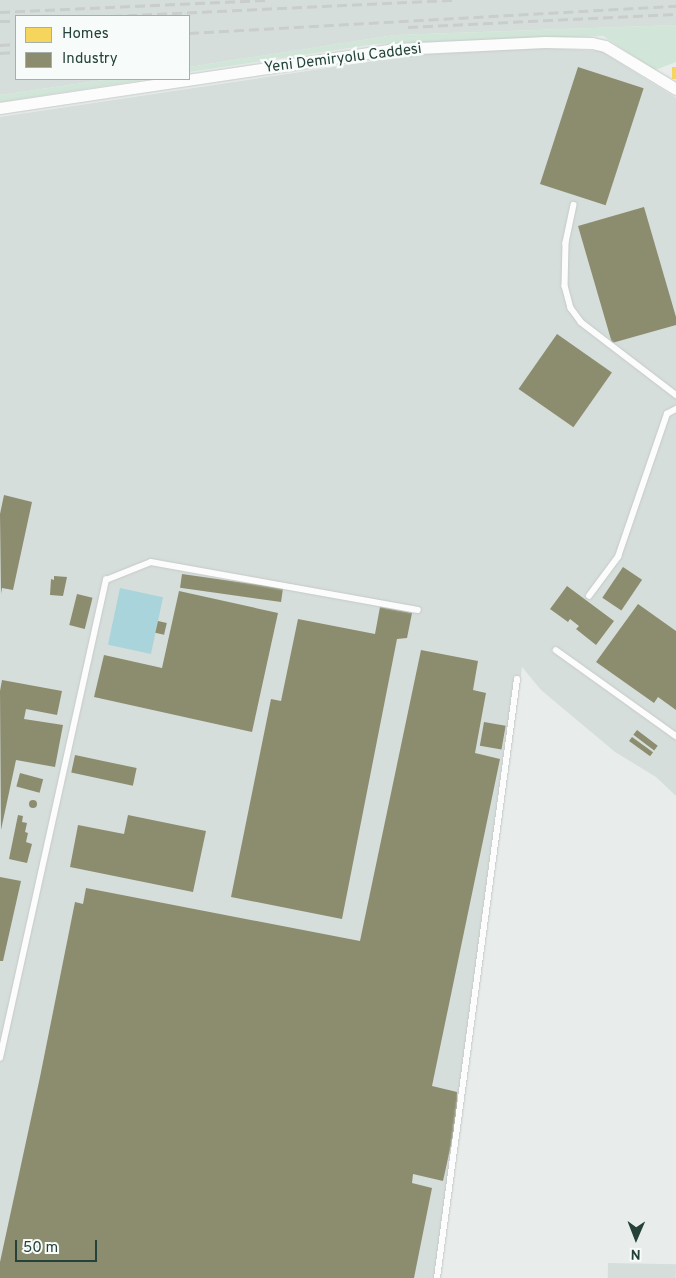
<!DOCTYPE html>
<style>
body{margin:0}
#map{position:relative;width:676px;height:1278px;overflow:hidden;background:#e8edeb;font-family:Overpass,sans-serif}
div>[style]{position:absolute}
.built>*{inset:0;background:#d6dedb;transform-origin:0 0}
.green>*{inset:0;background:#d1e6d8}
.water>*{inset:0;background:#a9d4db;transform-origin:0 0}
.homes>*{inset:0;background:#f6d55c;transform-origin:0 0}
.industry>*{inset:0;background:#8c8c6e;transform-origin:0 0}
.round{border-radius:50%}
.roads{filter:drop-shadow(0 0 1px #c5cac8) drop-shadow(0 0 1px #c5cac8)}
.service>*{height:5.5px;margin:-2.75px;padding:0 2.75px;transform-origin:2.75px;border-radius:2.75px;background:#fcfcfc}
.minor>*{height:11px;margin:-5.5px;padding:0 5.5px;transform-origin:5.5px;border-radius:5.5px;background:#fcfcfc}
.rail>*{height:3px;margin-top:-1.5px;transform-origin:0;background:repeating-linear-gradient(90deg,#c9cdcc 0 10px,transparent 0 15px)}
span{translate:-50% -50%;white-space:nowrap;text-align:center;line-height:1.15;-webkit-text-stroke:5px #f7fbf9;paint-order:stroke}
.street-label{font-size:15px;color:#24423a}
.legend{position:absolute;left:15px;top:15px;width:175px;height:65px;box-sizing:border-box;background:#f7fbf9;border:1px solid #a3b1ad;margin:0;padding:6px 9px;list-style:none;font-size:15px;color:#24423a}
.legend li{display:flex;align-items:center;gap:10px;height:25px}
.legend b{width:25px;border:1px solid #a3b1ad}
.north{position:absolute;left:611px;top:1213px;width:50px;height:50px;-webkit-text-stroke:4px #f7fbf9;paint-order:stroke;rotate:181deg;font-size:14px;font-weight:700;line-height:20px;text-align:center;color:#24423a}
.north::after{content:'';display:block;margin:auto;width:18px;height:22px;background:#24423a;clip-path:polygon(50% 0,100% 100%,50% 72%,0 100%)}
.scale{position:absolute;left:15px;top:1240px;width:82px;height:22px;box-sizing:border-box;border:2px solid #24423a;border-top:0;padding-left:6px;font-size:15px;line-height:18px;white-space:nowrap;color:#24423a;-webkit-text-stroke:4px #f7fbf9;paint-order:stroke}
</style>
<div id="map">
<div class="built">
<div style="clip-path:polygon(0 0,676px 0,676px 25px,395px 35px,189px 67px,189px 16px,16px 16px,16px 79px,110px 79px,0 95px)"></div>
<div style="clip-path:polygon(539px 48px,601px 51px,676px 98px,676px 796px,656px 777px,615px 752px,541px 690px,522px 667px,440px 1278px,0 1278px,0 117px,414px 55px)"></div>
<div style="left:608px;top:1263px;width:68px;height:15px;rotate:1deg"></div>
</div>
<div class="green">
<div style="clip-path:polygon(676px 25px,676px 62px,655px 70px,603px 36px,376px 44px,189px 72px,189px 67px,395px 35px)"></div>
<div style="clip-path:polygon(110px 79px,149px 79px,0 102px,0 95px)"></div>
</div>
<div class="water">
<div style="left:120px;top:588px;width:44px;height:58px;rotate:12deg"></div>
</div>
<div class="homes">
<div style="left:676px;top:67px;width:12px;height:4px;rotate:90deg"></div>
</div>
<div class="industry">
<div style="left:578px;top:67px;width:69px;height:123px;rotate:18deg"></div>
<div style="clip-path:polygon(644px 207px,676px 317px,676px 325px,612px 343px,578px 226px)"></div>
<div style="left:557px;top:334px;width:67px;height:67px;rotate:35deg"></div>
<div style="clip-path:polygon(4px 495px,32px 502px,13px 590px,2px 588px,1px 594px,0 514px)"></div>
<div style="left:623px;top:567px;width:23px;height:37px;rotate:34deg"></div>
<div style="left:182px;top:574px;width:102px;height:14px;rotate:8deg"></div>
<div style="clip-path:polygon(54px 576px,67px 577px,63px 596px,50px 595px,51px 579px,54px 580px)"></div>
<div style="clip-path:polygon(567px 586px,614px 621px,596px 645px,576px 629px,579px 626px,570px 619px,568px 622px,550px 609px)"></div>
<div style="clip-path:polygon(179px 591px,278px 613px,252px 732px,94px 697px,104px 655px,162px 668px)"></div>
<div style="left:77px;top:594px;width:16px;height:32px;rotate:14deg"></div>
<div style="clip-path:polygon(638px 604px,676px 631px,676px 710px,658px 697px,654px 703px,596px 662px)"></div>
<div style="clip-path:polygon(380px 607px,412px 613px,407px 638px,397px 639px,342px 919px,231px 897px,271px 699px,281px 701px,298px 619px,375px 634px)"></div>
<div style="left:158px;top:621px;width:9px;height:12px;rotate:13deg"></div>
<div style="clip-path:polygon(421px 650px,478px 661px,473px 690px,486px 693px,475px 753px,500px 759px,432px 1086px,457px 1092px,457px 1118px,443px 1181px,413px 1174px,412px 1183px,432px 1188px,414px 1278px,0 1278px,0 1262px,40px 1077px,75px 902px,83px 904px,86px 888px,360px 941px)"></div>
<div style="clip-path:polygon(2px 680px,62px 691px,57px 715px,26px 709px,24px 719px,63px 725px,55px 767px,16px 760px,1px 830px,0 691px)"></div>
<div style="left:484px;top:722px;width:22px;height:24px;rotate:10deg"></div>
<div style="left:637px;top:730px;width:26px;height:6px;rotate:37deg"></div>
<div style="left:632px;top:737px;width:26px;height:5px;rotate:36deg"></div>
<div style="left:75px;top:755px;width:63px;height:18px;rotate:12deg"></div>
<div style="left:20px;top:773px;width:24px;height:14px;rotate:15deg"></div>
<div class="round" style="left:29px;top:800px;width:8px;height:8px"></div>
<div style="clip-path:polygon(18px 815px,23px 816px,22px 822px,27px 823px,25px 832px,28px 833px,26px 842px,32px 844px,27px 863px,9px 859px)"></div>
<div style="clip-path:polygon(128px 815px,206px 831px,193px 892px,70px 867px,78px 825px,124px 834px)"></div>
<div style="clip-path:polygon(0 877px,21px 881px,3px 961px,0 961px)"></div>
</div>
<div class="roads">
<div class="service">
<div style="left:574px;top:205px;width:39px;rotate:102deg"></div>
<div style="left:566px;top:243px;width:43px;rotate:91.3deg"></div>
<div style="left:565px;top:286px;width:23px;rotate:75deg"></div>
<div style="left:571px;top:308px;width:17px;rotate:54deg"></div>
<div style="left:581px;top:322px;width:120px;rotate:37.5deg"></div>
<div style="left:589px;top:596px;width:49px;rotate:-53.4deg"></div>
<div style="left:618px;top:557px;width:151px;rotate:-71.1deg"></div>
<div style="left:667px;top:414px;width:10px;rotate:-29deg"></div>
<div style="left:556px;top:650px;width:148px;rotate:35.6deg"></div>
<div style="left:0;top:1058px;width:490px;rotate:-77.5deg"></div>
<div style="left:106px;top:580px;width:48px;rotate:-21.8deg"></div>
<div style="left:151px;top:562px;width:271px;rotate:10.2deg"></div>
<div style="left:437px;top:1278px;width:604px;rotate:-82.39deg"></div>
</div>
<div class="minor">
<div style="left:0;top:108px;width:401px;rotate:-8.5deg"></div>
<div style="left:397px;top:49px;width:148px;rotate:-2.7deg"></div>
<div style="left:545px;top:42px;width:47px;rotate:1.2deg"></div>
<div style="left:592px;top:43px;width:13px;rotate:13deg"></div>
<div style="left:605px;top:46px;width:83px;rotate:31.2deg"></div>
</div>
</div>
<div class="rail">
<div style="left:0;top:12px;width:266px;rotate:-2.6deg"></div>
<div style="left:112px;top:16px;width:344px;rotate:-2.7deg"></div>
<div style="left:0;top:21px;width:16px"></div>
<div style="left:408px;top:27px;width:268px;rotate:-2.8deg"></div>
<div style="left:189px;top:33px;width:488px;rotate:-3.2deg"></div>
<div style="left:0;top:45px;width:16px;rotate:-4deg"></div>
<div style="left:0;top:53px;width:16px;rotate:-4deg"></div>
</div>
<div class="street-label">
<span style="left:343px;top:59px;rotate:-7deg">Yeni Demiryolu Caddesi</span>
</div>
<ul class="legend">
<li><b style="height:14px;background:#f6d55c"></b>Homes</li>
<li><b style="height:14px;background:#8c8c6e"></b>Industry</li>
</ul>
<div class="north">N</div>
<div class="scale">50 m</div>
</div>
